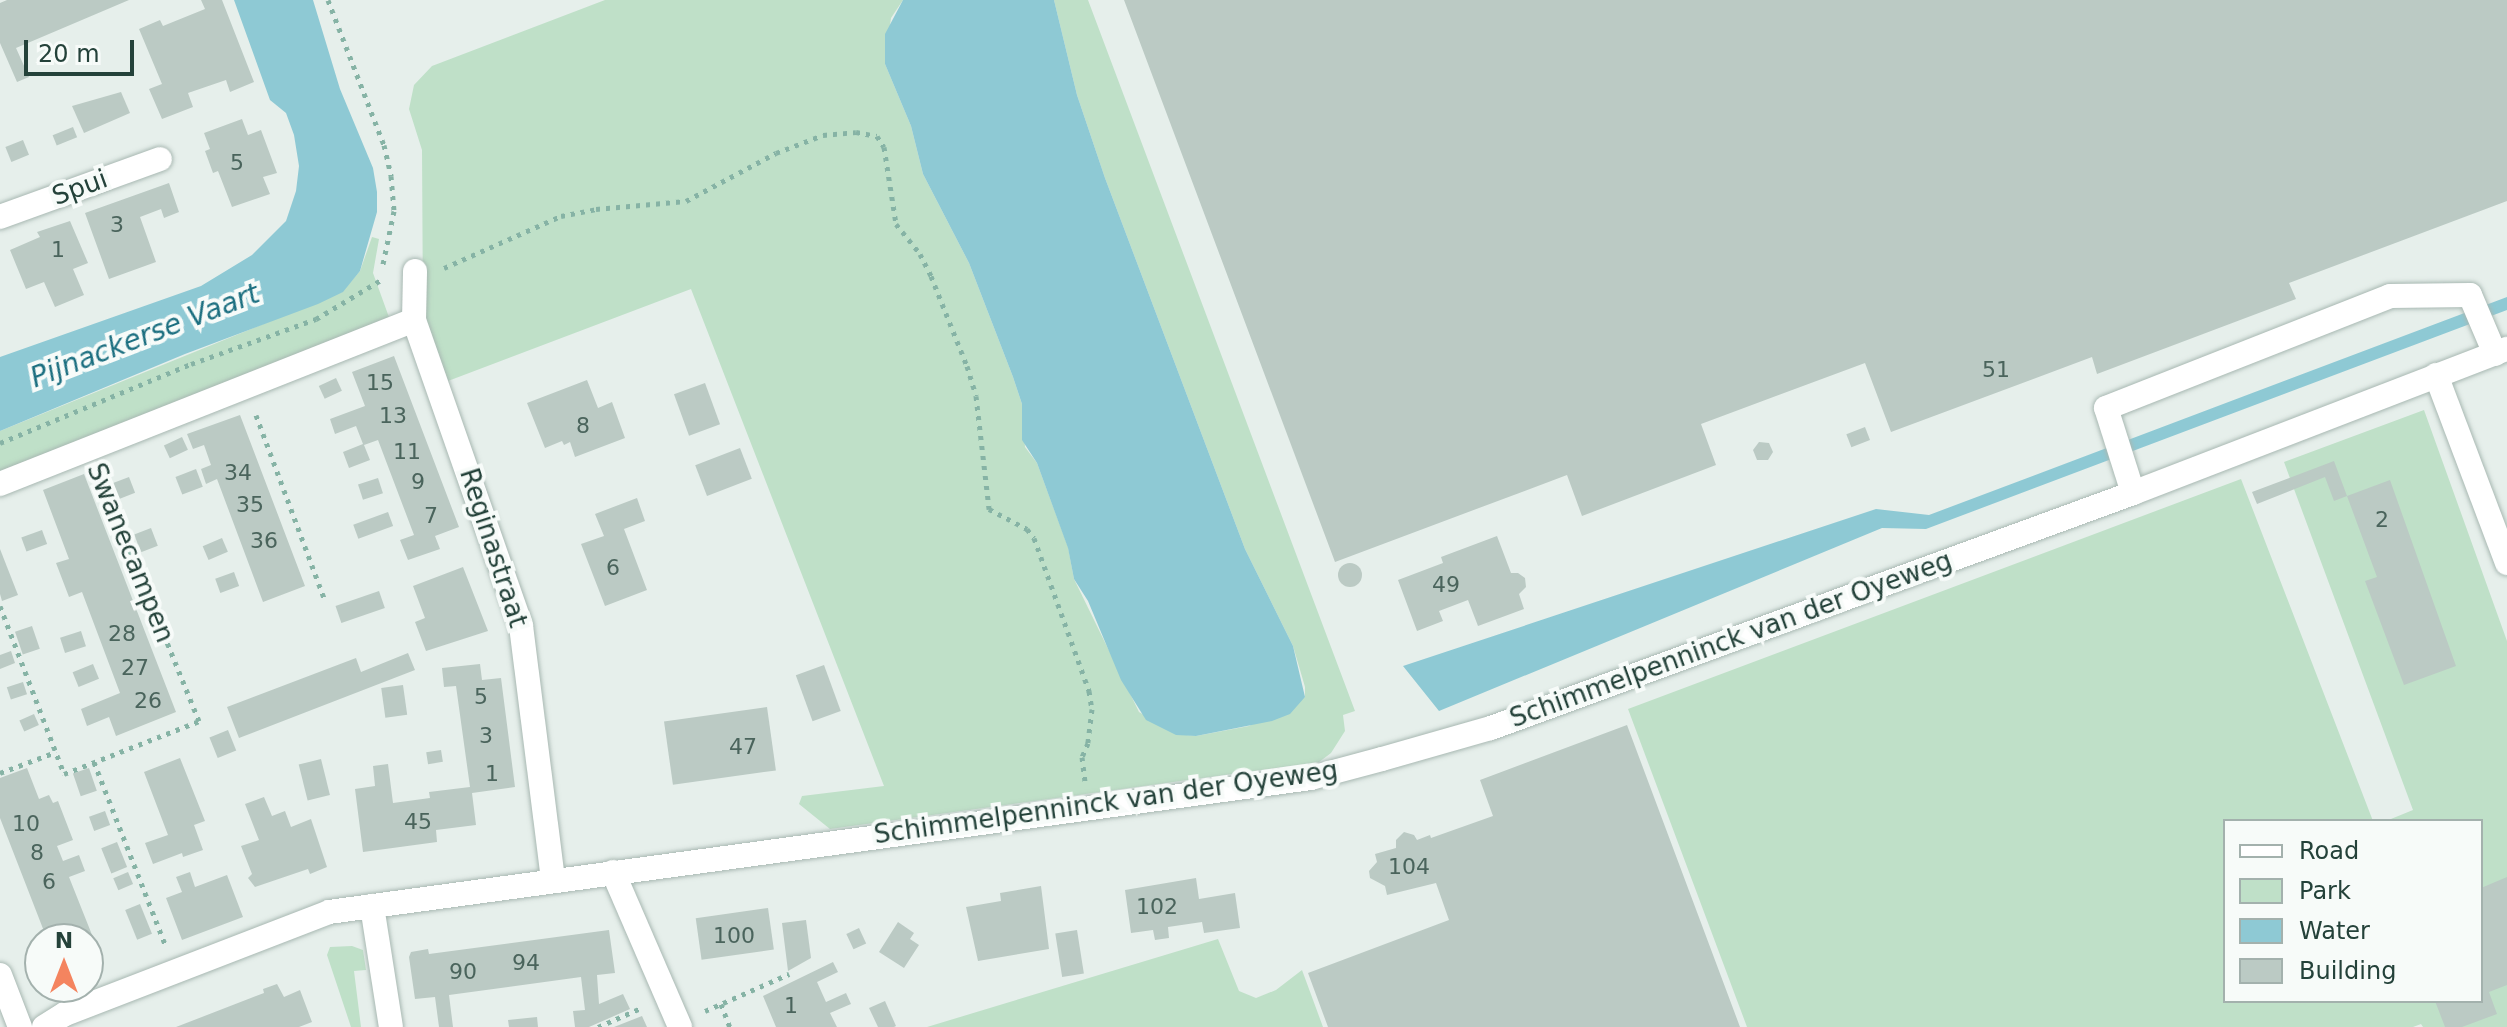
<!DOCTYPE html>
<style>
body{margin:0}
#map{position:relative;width:2507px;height:1027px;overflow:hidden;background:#e6efeb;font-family:"DejaVu Sans",sans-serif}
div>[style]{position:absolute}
.green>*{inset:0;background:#bfe0c8}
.water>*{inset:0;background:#8ec9d4}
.building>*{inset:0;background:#bbcac4;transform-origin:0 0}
.round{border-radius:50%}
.path>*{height:5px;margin-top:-2.5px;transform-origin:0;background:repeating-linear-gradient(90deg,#86b3a5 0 4px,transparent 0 10px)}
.roads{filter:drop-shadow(0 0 2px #a8b8b2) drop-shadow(0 0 2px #a8b8b2)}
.minor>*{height:24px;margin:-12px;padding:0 12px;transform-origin:12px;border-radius:12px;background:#fff}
span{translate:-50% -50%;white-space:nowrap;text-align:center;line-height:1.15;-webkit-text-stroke:8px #f7fbf9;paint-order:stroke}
.number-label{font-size:22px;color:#4a645c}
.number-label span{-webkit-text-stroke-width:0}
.street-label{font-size:26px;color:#24423a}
.water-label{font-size:28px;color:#1c6f80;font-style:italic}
.legend{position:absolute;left:2223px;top:819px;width:260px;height:184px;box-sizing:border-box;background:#f7fbf9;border:2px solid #a3b1ad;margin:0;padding:10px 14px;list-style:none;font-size:24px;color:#24423a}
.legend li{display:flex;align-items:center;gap:16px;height:40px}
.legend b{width:40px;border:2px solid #a3b1ad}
.north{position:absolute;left:24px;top:923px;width:80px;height:80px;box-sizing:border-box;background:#f7fbf9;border:2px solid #a3b1ad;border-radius:50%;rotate:0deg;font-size:22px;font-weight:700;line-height:32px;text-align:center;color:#24423a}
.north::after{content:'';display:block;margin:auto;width:28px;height:36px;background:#f4845f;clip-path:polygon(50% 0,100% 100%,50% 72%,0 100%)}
.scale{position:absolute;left:24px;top:40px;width:110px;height:36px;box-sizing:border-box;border:4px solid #24423a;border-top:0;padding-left:10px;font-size:24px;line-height:28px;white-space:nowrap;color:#24423a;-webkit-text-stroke:6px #f7fbf9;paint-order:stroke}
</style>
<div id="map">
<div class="green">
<div style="clip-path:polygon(605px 0,903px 0,891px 18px,885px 64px,911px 126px,923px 174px,969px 263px,1013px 377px,1022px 404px,1025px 447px,1037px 463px,1068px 547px,1074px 579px,1139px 712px,1176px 734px,1196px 736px,1249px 726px,1305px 697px,1305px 687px,1293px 646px,1245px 549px,1105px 178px,1077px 95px,1054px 0,1088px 0,1355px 711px,1343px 715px,1345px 731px,1331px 753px,1319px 762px,830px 829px,799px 804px,802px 796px,884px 786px,691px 289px,448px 381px,423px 316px,422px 150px,409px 109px,414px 85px,432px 66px)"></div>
<div style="clip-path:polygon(372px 237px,379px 239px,373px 273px,390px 320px,0 471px,0 431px,342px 292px,360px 271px)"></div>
<div style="clip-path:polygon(2424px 410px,2507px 641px,2507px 1027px,2423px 1027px,2421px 1024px,2413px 1027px,1747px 1027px,1628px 709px,2241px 479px,2373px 821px,2225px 821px,2225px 1001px,2481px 1001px,2481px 821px,2386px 821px,2413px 810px,2284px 462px)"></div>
<div style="clip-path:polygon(1218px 939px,1239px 991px,1256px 998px,1276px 990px,1302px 970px,1323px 1027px,927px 1027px)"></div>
<div style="clip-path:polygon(352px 946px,363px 950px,366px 970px,354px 971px,361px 1027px,351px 1027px,327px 955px,330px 947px)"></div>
</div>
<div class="water">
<div style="clip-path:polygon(234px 0,313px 0,340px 89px,373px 168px,377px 192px,377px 212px,360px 271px,343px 292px,318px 304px,185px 354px,0 431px,0 357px,201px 286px,252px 255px,286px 221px,296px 191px,299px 166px,294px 135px,286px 113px,270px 100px)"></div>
<div style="clip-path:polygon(903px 0,1054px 0,1077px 95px,1105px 178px,1245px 549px,1293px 646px,1305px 697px,1290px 714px,1272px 721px,1196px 736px,1176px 735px,1146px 720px,1121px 680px,1088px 601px,1074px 579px,1068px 548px,1037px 463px,1022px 440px,1022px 404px,1013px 377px,969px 263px,923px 174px,911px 126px,885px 64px,885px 34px)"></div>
<div style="clip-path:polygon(2507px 297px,2507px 310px,1926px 529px,1882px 528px,1439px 711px,1403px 666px,1876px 509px,1929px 515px)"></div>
</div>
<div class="building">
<div style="clip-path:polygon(7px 0,129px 0,16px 48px,29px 77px,17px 82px,0 43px,0 3px)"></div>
<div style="clip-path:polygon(201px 0,222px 0,254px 82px,230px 92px,226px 80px,188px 93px,193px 107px,162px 119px,149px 89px,162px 84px,139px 29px,160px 20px,163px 26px,205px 9px)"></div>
<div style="clip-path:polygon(1124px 0,2507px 0,2507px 201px,2289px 283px,2296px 299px,2097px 374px,2092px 357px,1891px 432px,1865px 363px,1701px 424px,1716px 465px,1582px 516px,1567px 475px,1335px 562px)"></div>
<div style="clip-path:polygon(121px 92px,130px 113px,84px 133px,72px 106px)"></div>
<div style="clip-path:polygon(242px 119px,248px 135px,261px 130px,277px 173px,263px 177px,270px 194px,232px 207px,218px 171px,213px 173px,205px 151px,210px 149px,204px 133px)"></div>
<div style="left:73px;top:127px;width:11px;height:22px;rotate:68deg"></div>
<div style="left:23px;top:140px;width:16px;height:19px;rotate:68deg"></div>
<div style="clip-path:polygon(169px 183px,179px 212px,164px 218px,161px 209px,140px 217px,156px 262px,109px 279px,85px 213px)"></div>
<div style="clip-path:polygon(70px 221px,88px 263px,73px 269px,84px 295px,55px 307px,44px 282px,26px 289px,10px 250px,40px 237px,37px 232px)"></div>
<div style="clip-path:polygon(394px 356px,459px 527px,435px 536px,440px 549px,408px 560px,400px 540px,414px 535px,378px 440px,364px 445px,370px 460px,349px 468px,343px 452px,363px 444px,356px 426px,335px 434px,330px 419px,365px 406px,352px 372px)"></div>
<div style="left:336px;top:378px;width:14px;height:19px;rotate:65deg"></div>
<div style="clip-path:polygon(587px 380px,598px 408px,612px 402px,625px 438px,575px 457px,570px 442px,564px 445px,562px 441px,545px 448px,527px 403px)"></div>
<div style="left:705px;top:383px;width:44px;height:33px;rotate:70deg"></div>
<div style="clip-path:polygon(240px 415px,305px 586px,263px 602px,217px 479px,206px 484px,201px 469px,211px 465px,204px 445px,193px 449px,187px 434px)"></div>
<div style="left:1865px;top:427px;width:14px;height:20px;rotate:69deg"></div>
<div style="left:182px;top:437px;width:14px;height:20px;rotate:65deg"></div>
<div style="clip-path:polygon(1759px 442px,1769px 443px,1773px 452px,1768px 460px,1757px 460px,1753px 450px)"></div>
<div style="left:740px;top:448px;width:33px;height:48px;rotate:69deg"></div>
<div style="clip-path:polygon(2334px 461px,2347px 496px,2334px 501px,2325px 477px,2257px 504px,2252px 492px)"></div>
<div style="left:196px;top:469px;width:19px;height:22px;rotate:69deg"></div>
<div style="clip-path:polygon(84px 474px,176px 712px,116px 736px,109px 717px,87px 726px,81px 709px,120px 693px,82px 592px,69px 597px,56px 563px,69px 559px,43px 490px)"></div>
<div style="left:129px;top:477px;width:17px;height:17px;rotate:69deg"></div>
<div style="left:378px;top:478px;width:16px;height:21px;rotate:72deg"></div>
<div style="clip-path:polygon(2390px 480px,2456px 666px,2404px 685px,2365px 581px,2377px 577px,2347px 496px)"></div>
<div style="clip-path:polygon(637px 498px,645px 521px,624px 529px,647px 590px,605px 606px,581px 544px,604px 536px,595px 514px)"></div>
<div style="left:388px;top:512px;width:15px;height:37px;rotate:70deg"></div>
<div style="left:151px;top:528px;width:19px;height:18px;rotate:69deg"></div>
<div style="left:42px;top:530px;width:15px;height:22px;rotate:70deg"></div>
<div style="clip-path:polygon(1497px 536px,1511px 573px,1518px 573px,1525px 578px,1526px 587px,1519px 594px,1524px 609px,1478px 626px,1468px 600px,1439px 611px,1443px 621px,1417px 631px,1398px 580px,1443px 563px,1441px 557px)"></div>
<div style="left:222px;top:538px;width:15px;height:21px;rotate:67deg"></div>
<div style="clip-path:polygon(0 549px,18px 595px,2px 601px,0 594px)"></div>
<div class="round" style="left:1338px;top:563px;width:24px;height:24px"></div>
<div style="clip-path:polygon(463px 567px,488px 631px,426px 651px,415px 622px,425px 618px,413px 586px)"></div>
<div style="left:234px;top:572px;width:15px;height:20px;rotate:70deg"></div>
<div style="left:379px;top:591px;width:18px;height:46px;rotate:71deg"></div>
<div style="left:32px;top:626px;width:24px;height:18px;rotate:71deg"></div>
<div style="left:81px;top:631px;width:16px;height:22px;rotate:72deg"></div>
<div style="clip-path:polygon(11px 651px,15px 663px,0 669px,0 655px)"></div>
<div style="clip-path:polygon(408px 653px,415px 670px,239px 738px,227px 707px,356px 658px,361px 672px)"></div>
<div style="left:93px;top:664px;width:16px;height:22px;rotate:68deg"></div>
<div style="clip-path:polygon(480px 664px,482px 680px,501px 678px,515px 787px,472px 793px,476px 825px,436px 830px,437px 842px,363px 852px,355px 789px,375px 786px,373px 766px,388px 764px,393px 803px,430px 798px,429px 792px,470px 787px,456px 686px,444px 687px,442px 668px)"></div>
<div style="left:824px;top:665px;width:49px;height:30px;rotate:70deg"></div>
<div style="left:23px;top:682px;width:13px;height:17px;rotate:72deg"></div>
<div style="left:403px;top:685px;width:30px;height:22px;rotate:82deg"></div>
<div style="left:767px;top:707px;width:64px;height:104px;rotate:82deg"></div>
<div style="left:34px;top:714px;width:12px;height:16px;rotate:66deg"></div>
<div style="clip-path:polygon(1627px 725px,1740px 1027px,1328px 1027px,1308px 973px,1449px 920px,1436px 883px,1387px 895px,1385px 886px,1370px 878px,1369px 871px,1377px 862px,1375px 854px,1396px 848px,1396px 840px,1404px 832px,1414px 835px,1417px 840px,1430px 835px,1431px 838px,1493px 816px,1480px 780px)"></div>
<div style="left:228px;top:730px;width:22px;height:20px;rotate:68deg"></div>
<div style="left:441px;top:750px;width:12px;height:15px;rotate:81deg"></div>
<div style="clip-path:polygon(180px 758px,205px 821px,194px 825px,203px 850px,183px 857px,182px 853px,153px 864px,145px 843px,168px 835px,144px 772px)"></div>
<div style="left:321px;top:759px;width:37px;height:23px;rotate:76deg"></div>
<div style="clip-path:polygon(27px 768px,39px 799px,49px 795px,53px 803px,58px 801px,73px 840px,57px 846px,63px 861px,79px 855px,85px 871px,69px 877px,100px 955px,88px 960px,88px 939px,47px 939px,0 818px,0 778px)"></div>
<div style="left:89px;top:768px;width:24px;height:17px;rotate:71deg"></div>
<div style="clip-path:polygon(264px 797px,272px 816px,285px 811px,291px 827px,311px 819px,327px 867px,310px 874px,308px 869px,255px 887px,248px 878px,252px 874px,241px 846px,259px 840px,245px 804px)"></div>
<div style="left:105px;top:811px;width:15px;height:17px;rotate:70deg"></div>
<div style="left:117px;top:842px;width:27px;height:17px;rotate:68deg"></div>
<div style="left:128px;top:872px;width:13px;height:16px;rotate:67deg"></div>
<div style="clip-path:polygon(190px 872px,195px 887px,227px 875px,243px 917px,182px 940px,166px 898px,182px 892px,176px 877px)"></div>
<div style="clip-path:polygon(2507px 877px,2507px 985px,2489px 992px,2497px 1014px,2462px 1027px,2445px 1027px,2435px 1001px,2481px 1001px,2481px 888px)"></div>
<div style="clip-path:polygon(1196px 878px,1199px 899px,1235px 893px,1240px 928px,1204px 933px,1202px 922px,1168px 927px,1169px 938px,1155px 940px,1153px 930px,1131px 933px,1125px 890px)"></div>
<div style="clip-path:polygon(1041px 886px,1049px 949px,978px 961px,966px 907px,1001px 901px,1000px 893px)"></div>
<div style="left:140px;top:904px;width:32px;height:16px;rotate:68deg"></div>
<div style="left:768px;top:908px;width:42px;height:73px;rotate:82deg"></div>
<div style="clip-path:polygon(806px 920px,811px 958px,788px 971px,782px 923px)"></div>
<div style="clip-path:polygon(898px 922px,914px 933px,910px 939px,919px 945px,904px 968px,879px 952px)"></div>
<div style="left:859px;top:928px;width:17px;height:14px;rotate:65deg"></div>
<div style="clip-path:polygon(609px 930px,615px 973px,597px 975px,599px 1004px,623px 994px,630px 1009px,589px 1027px,575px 1027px,573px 1011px,585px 1010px,581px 977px,449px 995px,453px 1027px,439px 1027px,435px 997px,415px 999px,409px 957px,411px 952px,428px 949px,429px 954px)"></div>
<div style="left:1077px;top:930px;width:44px;height:22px;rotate:81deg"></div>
<div style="clip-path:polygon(833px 962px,838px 972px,817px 982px,826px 1002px,846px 993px,851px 1004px,830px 1013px,837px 1027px,776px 1027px,763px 996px)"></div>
<div style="clip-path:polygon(277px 984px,284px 997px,300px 990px,312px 1022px,299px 1027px,176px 1027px,264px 993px,263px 989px)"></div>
<div style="clip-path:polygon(885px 1001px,896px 1026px,894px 1027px,878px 1027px,869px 1008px)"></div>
<div style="clip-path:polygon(642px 1016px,647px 1027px,614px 1027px)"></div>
<div style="clip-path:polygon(537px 1017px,538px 1027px,509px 1027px,508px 1020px)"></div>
</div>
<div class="path">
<div style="left:328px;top:0;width:155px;rotate:68.9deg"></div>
<div style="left:384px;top:145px;width:32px;rotate:77deg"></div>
<div style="left:391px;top:176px;width:35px;rotate:85deg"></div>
<div style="left:394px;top:211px;width:59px;rotate:101.7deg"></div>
<div style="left:444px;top:268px;width:128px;rotate:-24deg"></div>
<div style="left:561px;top:216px;width:36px;rotate:-11deg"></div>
<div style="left:596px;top:209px;width:90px;rotate:-5.1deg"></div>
<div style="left:686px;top:201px;width:102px;rotate:-28.1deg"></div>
<div style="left:776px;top:153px;width:50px;rotate:-21deg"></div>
<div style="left:823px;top:135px;width:33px;rotate:-5deg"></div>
<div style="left:856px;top:132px;width:21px;rotate:11deg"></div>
<div style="left:877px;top:136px;width:13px;rotate:58deg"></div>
<div style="left:884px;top:147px;width:78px;rotate:81.1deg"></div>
<div style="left:896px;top:224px;width:38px;rotate:51deg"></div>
<div style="left:920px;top:254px;width:25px;rotate:63deg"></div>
<div style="left:931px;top:276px;width:97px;rotate:68.2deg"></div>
<div style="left:967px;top:366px;width:31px;rotate:73deg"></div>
<div style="left:976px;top:396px;width:114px;rotate:83.4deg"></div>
<div style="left:989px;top:509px;width:43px;rotate:27.8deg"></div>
<div style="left:1027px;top:529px;width:11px;rotate:52deg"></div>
<div style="left:1034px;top:538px;width:163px;rotate:70.2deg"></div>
<div style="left:1089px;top:691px;width:18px;rotate:81deg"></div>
<div style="left:1092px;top:709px;width:34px;rotate:97deg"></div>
<div style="left:1088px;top:743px;width:15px;rotate:113deg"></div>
<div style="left:1082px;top:757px;width:24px;rotate:83deg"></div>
<div style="left:256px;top:415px;width:195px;rotate:69.6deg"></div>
<div style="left:0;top:443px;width:207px;rotate:-22.5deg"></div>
<div style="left:191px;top:364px;width:133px;rotate:-19.8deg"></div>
<div style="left:316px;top:319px;width:76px;rotate:-31deg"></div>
<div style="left:0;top:606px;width:180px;rotate:69.1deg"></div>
<div style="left:64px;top:774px;width:145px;rotate:-21.4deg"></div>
<div style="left:199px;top:721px;width:266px;rotate:-112.1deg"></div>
<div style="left:94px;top:762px;width:195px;rotate:68.7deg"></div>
<div style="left:0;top:773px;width:60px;rotate:-20.6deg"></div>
<div style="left:721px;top:1004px;width:25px;rotate:69deg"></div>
<div style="left:705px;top:1011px;width:92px;rotate:-23.8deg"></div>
<div style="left:598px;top:1027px;width:47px;rotate:-23.8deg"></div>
</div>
<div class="roads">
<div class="minor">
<div style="left:0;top:217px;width:170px;rotate:-19.9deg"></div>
<div style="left:414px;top:320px;width:49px;rotate:-88.8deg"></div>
<div style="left:2436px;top:375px;width:201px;rotate:69.3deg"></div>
<div style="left:0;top:484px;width:445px;rotate:-21.6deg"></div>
<div style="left:414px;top:320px;width:324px;rotate:70.7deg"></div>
<div style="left:521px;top:626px;width:256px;rotate:82.8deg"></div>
<div style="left:2133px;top:493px;width:89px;rotate:-107.6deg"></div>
<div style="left:2106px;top:408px;width:305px;rotate:-21.5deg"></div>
<div style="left:2390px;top:296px;width:80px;rotate:-0.7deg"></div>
<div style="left:2470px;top:295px;width:64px;rotate:67deg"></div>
<div style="left:613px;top:872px;width:169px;rotate:66.6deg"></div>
<div style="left:372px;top:906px;width:122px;rotate:81.1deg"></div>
<div style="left:0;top:975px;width:56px;rotate:69deg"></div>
<div style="left:44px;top:1027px;width:25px;rotate:-32deg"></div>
<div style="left:65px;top:1014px;width:283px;rotate:-21.1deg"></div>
<div style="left:329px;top:912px;width:991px;rotate:-7.77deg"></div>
<div style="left:1311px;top:778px;width:73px;rotate:-15deg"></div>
<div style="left:1382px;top:759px;width:113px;rotate:-15.9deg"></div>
<div style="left:1491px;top:728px;width:684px;rotate:-20.1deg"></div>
<div style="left:2133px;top:493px;width:401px;rotate:-21.1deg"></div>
</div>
</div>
<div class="number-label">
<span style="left:237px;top:163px">5</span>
<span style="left:117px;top:225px">3</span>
<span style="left:58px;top:250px">1</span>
<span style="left:1996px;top:370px">51</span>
<span style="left:380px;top:383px">15</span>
<span style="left:393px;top:416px">13</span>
<span style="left:583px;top:426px">8</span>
<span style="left:407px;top:452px">11</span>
<span style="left:238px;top:473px">34</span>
<span style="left:418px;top:482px">9</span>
<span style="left:250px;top:505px">35</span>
<span style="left:431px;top:516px">7</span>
<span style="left:2382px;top:520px">2</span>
<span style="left:264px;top:541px">36</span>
<span style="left:613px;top:568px">6</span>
<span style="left:1446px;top:585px">49</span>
<span style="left:122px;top:634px">28</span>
<span style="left:135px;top:668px">27</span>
<span style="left:481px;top:697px">5</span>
<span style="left:148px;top:701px">26</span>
<span style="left:486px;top:736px">3</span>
<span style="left:743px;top:747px">47</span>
<span style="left:492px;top:774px">1</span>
<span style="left:418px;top:822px">45</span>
<span style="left:26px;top:824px">10</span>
<span style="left:37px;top:853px">8</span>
<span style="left:1409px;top:867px">104</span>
<span style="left:49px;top:882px">6</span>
<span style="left:1157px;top:907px">102</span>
<span style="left:734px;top:936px">100</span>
<span style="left:526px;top:963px">94</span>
<span style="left:463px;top:972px">90</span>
<span style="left:791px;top:1006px">1</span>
</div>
<div class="street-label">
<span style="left:80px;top:188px;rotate:-20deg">Spui</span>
<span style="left:493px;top:548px;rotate:72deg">Reginastraat</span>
<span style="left:130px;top:553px;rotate:68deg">Swanecampen</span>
<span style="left:1731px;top:640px;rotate:-20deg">Schimmelpenninck van der Oyeweg</span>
<span style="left:1106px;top:803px;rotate:-8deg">Schimmelpenninck van der Oyeweg</span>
</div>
<div class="water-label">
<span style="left:145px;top:336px;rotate:-21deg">Pijnackerse Vaart</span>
</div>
<ul class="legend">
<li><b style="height:10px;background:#fff"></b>Road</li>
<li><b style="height:22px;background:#bfe0c8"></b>Park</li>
<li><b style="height:22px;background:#8ec9d4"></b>Water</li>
<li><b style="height:22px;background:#bbcac4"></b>Building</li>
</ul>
<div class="north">N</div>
<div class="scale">20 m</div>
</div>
